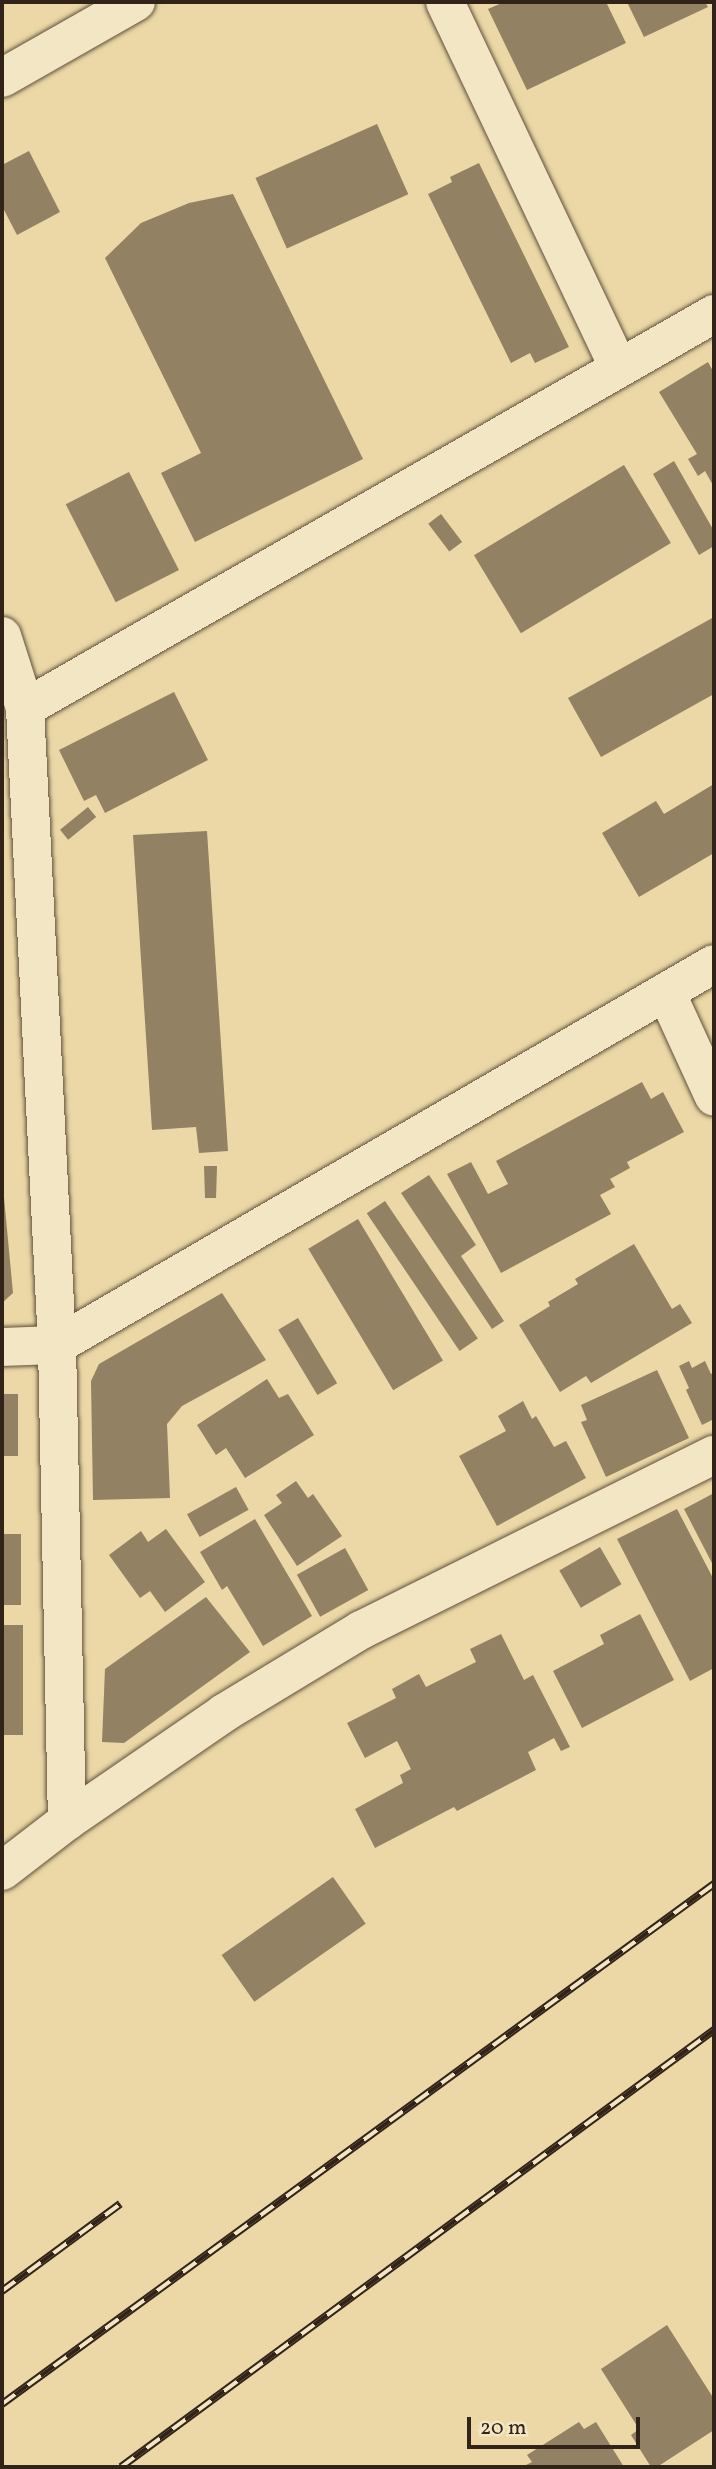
<!DOCTYPE html>
<style>
body{margin:0}
#map{position:relative;width:716px;height:2469px;overflow:hidden;background:#ebd8a6;font-family:Vollkorn,serif}
div>[style]{position:absolute}
.building>*{inset:0;background:#928162;transform-origin:0 0}
.roads{filter:drop-shadow(0 0 2px #60503c) drop-shadow(0 0 2px #60503c)}
.minor>*{height:38px;margin:-19px;padding:0 19px;transform-origin:19px;border-radius:19px;background:#f2e6c5}
.tertiary>*{height:38px;margin:-19px;padding:0 19px;transform-origin:19px;border-radius:19px;background:#f2e6c5}
.rail>*{height:8px;margin-top:-4px;transform-origin:0;background:repeating-linear-gradient(90deg,#f2e6c5 0 16px,#322319 0 32px);box-sizing:border-box;border-block:2px solid #322319}
span{translate:-50% -50%;white-space:nowrap;text-align:center;line-height:1.15;-webkit-text-stroke:5px #f2e6c5;paint-order:stroke}
.frame{position:absolute;inset:0;border:4px solid #322319;pointer-events:none}
.scale{position:absolute;left:467px;top:2417px;width:173px;height:32px;box-sizing:border-box;border:4px solid #322319;border-top:0;padding-left:9px;font-size:21px;line-height:24px;white-space:nowrap;color:#322319;-webkit-text-stroke:5px #f2e6c5;paint-order:stroke}
</style>
<div id="map">
<div class="building">
<div style="clip-path:polygon(504px 2px,606px 2px,626px 43px,527px 90px,488px 9px)"></div>
<div style="clip-path:polygon(627px 2px,705px 2px,708px 7px,644px 37px)"></div>
<div style="left:377px;top:124px;width:77px;height:133px;rotate:66deg"></div>
<div style="clip-path:polygon(29px 151px,60px 212px,17px 235px,2px 206px,2px 165px)"></div>
<div style="clip-path:polygon(479px 163px,569px 347px,535px 363px,530px 353px,511px 363px,428px 194px,452px 182px,450px 177px)"></div>
<div style="clip-path:polygon(233px 194px,363px 459px,195px 542px,161px 473px,201px 453px,105px 258px,141px 223px,189px 203px)"></div>
<div style="clip-path:polygon(708px 362px,714px 373px,714px 487px,705px 471px,698px 476px,688px 459px,697px 454px,659px 392px)"></div>
<div style="clip-path:polygon(674px 461px,714px 531px,714px 546px,699px 555px,653px 474px)"></div>
<div style="left:624px;top:465px;width:91px;height:175px;rotate:59deg"></div>
<div style="left:129px;top:472px;width:110px;height:71px;rotate:63deg"></div>
<div style="left:441px;top:514px;width:35px;height:16px;rotate:53deg"></div>
<div style="clip-path:polygon(714px 617px,714px 694px,601px 757px,568px 698px)"></div>
<div style="clip-path:polygon(174px 692px,208px 760px,105px 813px,96px 795px,84px 801px,59px 750px)"></div>
<div style="clip-path:polygon(714px 784px,714px 853px,639px 897px,602px 833px,656px 801px,664px 814px)"></div>
<div style="left:88px;top:807px;width:13px;height:36px;rotate:51deg"></div>
<div style="clip-path:polygon(207px 831px,228px 1151px,199px 1153px,196px 1127px,152px 1130px,133px 835px)"></div>
<div style="clip-path:polygon(642px 1082px,651px 1099px,663px 1092px,684px 1132px,627px 1162px,630px 1168px,610px 1179px,615px 1187px,600px 1195px,611px 1214px,501px 1273px,447px 1174px,471px 1162px,488px 1194px,508px 1184px,496px 1161px)"></div>
<div style="clip-path:polygon(204px 1166px,217px 1166px,216px 1198px,205px 1198px)"></div>
<div style="clip-path:polygon(429px 1175px,476px 1245px,461px 1256px,504px 1321px,492px 1329px,401px 1193px)"></div>
<div style="clip-path:polygon(2px 1176px,13px 1293px,2px 1303px)"></div>
<div style="left:385px;top:1201px;width:166px;height:22px;rotate:56deg"></div>
<div style="left:358px;top:1219px;width:165px;height:58px;rotate:59deg"></div>
<div style="clip-path:polygon(634px 1244px,672px 1309px,680px 1304px,692px 1323px,591px 1383px,586px 1376px,560px 1392px,519px 1325px,550px 1306px,548px 1302px,578px 1284px,575px 1279px)"></div>
<div style="clip-path:polygon(222px 1293px,266px 1360px,182px 1406px,167px 1424px,170px 1498px,93px 1500px,91px 1381px,99px 1364px)"></div>
<div style="left:298px;top:1318px;width:76px;height:23px;rotate:59deg"></div>
<div style="clip-path:polygon(689px 1361px,692px 1368px,705px 1361px,711px 1374px,714px 1373px,714px 1419px,702px 1425px,686px 1390px,689px 1388px,679px 1366px)"></div>
<div style="clip-path:polygon(657px 1370px,689px 1438px,606px 1477px,581px 1422px,587px 1420px,581px 1405px)"></div>
<div style="clip-path:polygon(267px 1379px,279px 1398px,288px 1394px,314px 1435px,245px 1478px,226px 1448px,216px 1455px,197px 1425px)"></div>
<div style="left:2px;top:1394px;width:16px;height:62px"></div>
<div style="clip-path:polygon(523px 1401px,532px 1419px,536px 1416px,554px 1447px,566px 1441px,586px 1478px,497px 1526px,459px 1456px,506px 1431px,498px 1416px)"></div>
<div style="clip-path:polygon(296px 1481px,308px 1498px,313px 1494px,342px 1536px,297px 1566px,264px 1515px,282px 1503px,276px 1495px)"></div>
<div style="left:236px;top:1487px;width:26px;height:56px;rotate:61deg"></div>
<div style="clip-path:polygon(714px 1493px,714px 1567px,684px 1509px)"></div>
<div style="clip-path:polygon(677px 1509px,714px 1580px,714px 1668px,690px 1681px,617px 1539px)"></div>
<div style="clip-path:polygon(255px 1519px,312px 1616px,263px 1646px,227px 1586px,222px 1590px,200px 1552px)"></div>
<div style="clip-path:polygon(166px 1529px,205px 1582px,165px 1612px,150px 1591px,140px 1598px,109px 1555px,141px 1531px,148px 1542px)"></div>
<div style="left:2px;top:1534px;width:19px;height:71px"></div>
<div style="left:600px;top:1547px;width:43px;height:47px;rotate:60deg"></div>
<div style="left:345px;top:1548px;width:48px;height:55px;rotate:61deg"></div>
<div style="clip-path:polygon(206px 1597px,250px 1652px,124px 1743px,102px 1742px,105px 1669px)"></div>
<div style="clip-path:polygon(640px 1614px,674px 1680px,582px 1728px,553px 1671px,604px 1644px,600px 1635px)"></div>
<div style="left:2px;top:1625px;width:21px;height:110px"></div>
<div style="clip-path:polygon(501px 1634px,524px 1680px,533px 1675px,570px 1747px,561px 1751px,554px 1738px,528px 1752px,536px 1770px,457px 1811px,454px 1807px,375px 1848px,355px 1809px,403px 1783px,400px 1775px,411px 1769px,397px 1741px,365px 1758px,347px 1723px,396px 1698px,392px 1689px,419px 1674px,426px 1687px,476px 1662px,470px 1649px)"></div>
<div style="left:333px;top:1877px;width:57px;height:136px;rotate:55deg"></div>
<div style="clip-path:polygon(667px 2325px,714px 2399px,714px 2430px,657px 2467px,651px 2467px,631px 2435px,639px 2429px,601px 2369px)"></div>
<div style="clip-path:polygon(579px 2422px,584px 2429px,596px 2422px,624px 2467px,522px 2467px,532px 2462px,527px 2455px)"></div>
</div>
<div class="roads">
<div class="minor">
<div style="left:445px;top:2px;width:404px;rotate:64.6deg"></div>
<div style="left:2px;top:636px;width:76px;rotate:72.3deg"></div>
<div style="left:25px;top:708px;width:638px;rotate:87.12deg"></div>
<div style="left:57px;top:1345px;width:476px;rotate:88.8deg"></div>
<div style="left:25px;top:708px;width:794px;rotate:-29.76deg"></div>
<div style="left:666px;top:992px;width:115px;rotate:65.4deg"></div>
<div style="left:2px;top:1347px;width:55px;rotate:-2.1deg"></div>
<div style="left:57px;top:1345px;width:759px;rotate:-30.11deg"></div>
<div style="left:2px;top:1871px;width:82px;rotate:-37.6deg"></div>
<div style="left:67px;top:1821px;width:191px;rotate:-34.5deg"></div>
<div style="left:224px;top:1713px;width:160px;rotate:-31.2deg"></div>
<div style="left:361px;top:1630px;width:394px;rotate:-26.4deg"></div>
</div>
<div class="tertiary">
<div style="left:2px;top:78px;width:154px;rotate:-29.6deg"></div>
</div>
</div>
<div class="rail">
<div style="left:2px;top:2291px;width:147px;rotate:-36.4deg"></div>
<div style="left:2px;top:2404px;width:882px;rotate:-36.14deg"></div>
<div style="left:121px;top:2467px;width:737px;rotate:-36.39deg"></div>
</div>
<div class="frame"></div>
<div class="scale">20 m</div>
</div>
